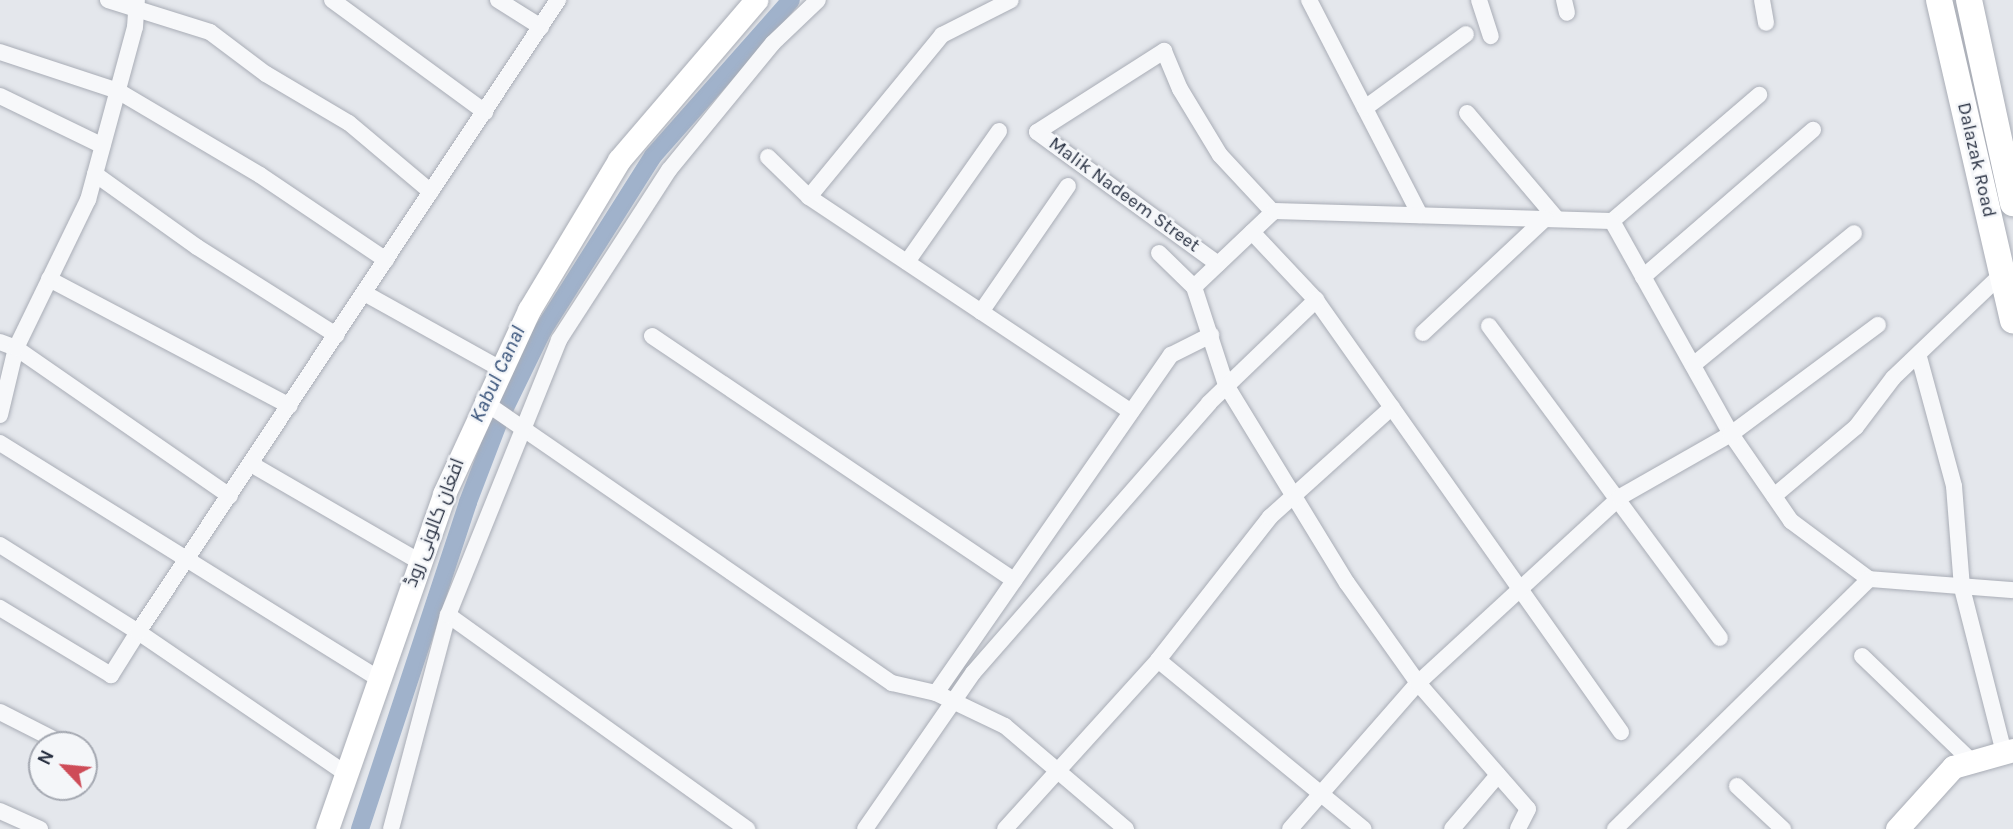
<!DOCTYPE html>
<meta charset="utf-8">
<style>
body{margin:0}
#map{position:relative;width:2013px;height:829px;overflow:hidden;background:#e4e7ec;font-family:Karla,Cairo,sans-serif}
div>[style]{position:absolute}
.canal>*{height:18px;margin:-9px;padding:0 9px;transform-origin:9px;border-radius:9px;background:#a0b2cb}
.roads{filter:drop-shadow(0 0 2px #a9adb6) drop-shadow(0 0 2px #a9adb6)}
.street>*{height:16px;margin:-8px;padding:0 8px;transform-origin:8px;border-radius:8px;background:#f7f8fa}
.secondary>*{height:23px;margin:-11.5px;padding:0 11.5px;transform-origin:11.5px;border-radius:11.5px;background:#fff}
.primary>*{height:26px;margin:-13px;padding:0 13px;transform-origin:13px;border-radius:13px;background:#fff}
span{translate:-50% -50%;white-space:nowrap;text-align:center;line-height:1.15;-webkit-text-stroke:5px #f4f6f9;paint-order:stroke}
.street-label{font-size:19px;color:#2b3344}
.water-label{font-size:21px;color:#355078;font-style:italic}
.north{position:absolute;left:28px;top:731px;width:70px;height:70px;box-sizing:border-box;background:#f4f6f9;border:2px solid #a4a8b1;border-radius:50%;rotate:296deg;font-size:19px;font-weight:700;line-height:28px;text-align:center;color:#2b3344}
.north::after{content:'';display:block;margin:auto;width:24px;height:32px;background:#ce4c58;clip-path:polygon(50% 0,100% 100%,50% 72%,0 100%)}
</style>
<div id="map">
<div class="canal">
<div style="left:360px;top:829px;width:344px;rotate:-71.7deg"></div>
<div style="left:468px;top:502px;width:92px;rotate:-69deg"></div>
<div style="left:501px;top:416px;width:96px;rotate:-64deg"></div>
<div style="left:543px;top:330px;width:206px;rotate:-57.7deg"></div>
<div style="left:653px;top:156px;width:208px;rotate:-48.5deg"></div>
</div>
<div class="roads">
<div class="street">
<div style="left:108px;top:0;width:107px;rotate:17.4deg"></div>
<div style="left:210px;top:32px;width:70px;rotate:36.9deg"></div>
<div style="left:266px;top:74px;width:96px;rotate:30.6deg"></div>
<div style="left:349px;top:123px;width:107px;rotate:40.1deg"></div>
<div style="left:332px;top:0;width:190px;rotate:36.2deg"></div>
<div style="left:498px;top:0;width:51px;rotate:32.1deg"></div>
<div style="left:1309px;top:0;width:242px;rotate:62.7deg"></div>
<div style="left:1479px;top:0;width:38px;rotate:72deg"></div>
<div style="left:1564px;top:0;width:13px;rotate:77deg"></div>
<div style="left:1762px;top:0;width:23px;rotate:80deg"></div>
<div style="left:0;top:52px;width:124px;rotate:18.3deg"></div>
<div style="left:118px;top:91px;width:165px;rotate:30.6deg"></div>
<div style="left:260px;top:175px;width:152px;rotate:34deg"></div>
<div style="left:0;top:96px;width:114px;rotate:25.9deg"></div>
<div style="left:1365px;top:108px;width:125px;rotate:-36.2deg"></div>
<div style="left:1467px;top:113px;width:139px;rotate:49.7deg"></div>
<div style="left:768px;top:157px;width:57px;rotate:44.3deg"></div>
<div style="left:809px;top:197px;width:387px;rotate:33.7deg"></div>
<div style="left:95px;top:174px;width:125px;rotate:35.6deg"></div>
<div style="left:197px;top:247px;width:165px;rotate:32.3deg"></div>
<div style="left:809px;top:197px;width:210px;rotate:-50.6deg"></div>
<div style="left:942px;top:35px;width:77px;rotate:-26.9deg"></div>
<div style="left:1612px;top:221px;width:194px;rotate:-40.6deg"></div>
<div style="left:1252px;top:232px;width:93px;rotate:46.7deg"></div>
<div style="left:1316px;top:300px;width:529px;rotate:54.78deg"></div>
<div style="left:1159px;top:253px;width:49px;rotate:44.2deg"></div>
<div style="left:1194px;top:287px;width:103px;rotate:71.9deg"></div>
<div style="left:1226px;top:385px;width:232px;rotate:58.6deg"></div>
<div style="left:1347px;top:583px;width:123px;rotate:54.6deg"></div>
<div style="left:1418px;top:683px;width:167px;rotate:48.9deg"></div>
<div style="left:1528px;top:809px;width:22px;rotate:117deg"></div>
<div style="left:907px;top:262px;width:160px;rotate:-54.9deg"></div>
<div style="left:1218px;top:264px;width:224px;rotate:-143.9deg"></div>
<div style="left:1037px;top:132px;width:151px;rotate:-32.5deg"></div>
<div style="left:1164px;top:51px;width:41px;rotate:67.2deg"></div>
<div style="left:1180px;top:89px;width:77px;rotate:58.8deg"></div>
<div style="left:1220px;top:155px;width:78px;rotate:47.1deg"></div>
<div style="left:1643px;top:277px;width:225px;rotate:-40.9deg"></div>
<div style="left:49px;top:279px;width:272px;rotate:27.8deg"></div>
<div style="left:1194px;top:287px;width:110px;rotate:-43.5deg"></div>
<div style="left:1274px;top:211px;width:338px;rotate:1.7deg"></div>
<div style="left:1612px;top:221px;width:244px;rotate:60.8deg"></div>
<div style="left:1731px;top:434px;width:106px;rotate:55.4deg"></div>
<div style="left:1791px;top:521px;width:97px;rotate:36.6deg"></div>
<div style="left:1869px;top:579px;width:144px;rotate:4.4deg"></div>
<div style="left:364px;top:293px;width:154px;rotate:29.1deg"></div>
<div style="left:981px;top:312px;width:153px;rotate:-55.4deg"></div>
<div style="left:1489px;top:326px;width:388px;rotate:53.5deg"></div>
<div style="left:1423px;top:333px;width:167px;rotate:-43.1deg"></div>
<div style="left:652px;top:336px;width:437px;rotate:34deg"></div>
<div style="left:0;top:342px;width:17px;rotate:21deg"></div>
<div style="left:16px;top:348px;width:260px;rotate:34.7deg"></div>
<div style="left:1919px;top:357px;width:134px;rotate:74.8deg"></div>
<div style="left:1954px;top:486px;width:102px;rotate:85.5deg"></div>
<div style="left:1962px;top:588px;width:170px;rotate:75.7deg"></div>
<div style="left:1693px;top:365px;width:208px;rotate:-39.3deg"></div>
<div style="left:483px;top:401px;width:497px;rotate:34.6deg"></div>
<div style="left:892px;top:683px;width:45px;rotate:12.8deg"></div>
<div style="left:936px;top:693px;width:76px;rotate:25.6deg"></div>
<div style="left:1005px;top:726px;width:159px;rotate:40.4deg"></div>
<div style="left:0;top:415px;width:69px;rotate:-76.6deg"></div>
<div style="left:16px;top:348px;width:165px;rotate:-64.1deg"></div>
<div style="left:88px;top:200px;width:179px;rotate:-74.8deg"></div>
<div style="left:135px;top:27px;width:27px;rotate:-86deg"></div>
<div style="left:0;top:443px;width:445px;rotate:31.9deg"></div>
<div style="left:251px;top:464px;width:195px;rotate:30.1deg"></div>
<div style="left:1774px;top:496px;width:107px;rotate:-40.1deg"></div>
<div style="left:1856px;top:427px;width:61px;rotate:-52.9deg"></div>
<div style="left:1893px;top:378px;width:151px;rotate:-43.7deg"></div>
<div style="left:0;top:545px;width:163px;rotate:32.2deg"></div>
<div style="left:138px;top:632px;width:51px;rotate:122.1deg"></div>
<div style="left:111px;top:675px;width:130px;rotate:-148.9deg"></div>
<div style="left:448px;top:615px;width:368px;rotate:35.6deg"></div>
<div style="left:1862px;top:656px;width:153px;rotate:43.9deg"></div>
<div style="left:1158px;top:660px;width:266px;rotate:39.4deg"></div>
<div style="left:936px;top:693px;width:412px;rotate:-55.2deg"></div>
<div style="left:1171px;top:355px;width:45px;rotate:-26.6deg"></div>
<div style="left:0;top:712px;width:73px;rotate:26.9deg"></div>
<div style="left:345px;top:773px;width:250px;rotate:-145.7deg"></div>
<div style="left:138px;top:632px;width:759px;rotate:-56.39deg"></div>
<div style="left:1737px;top:786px;width:63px;rotate:43.1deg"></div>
<div style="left:0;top:811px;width:44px;rotate:24.2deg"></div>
<div style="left:391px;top:829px;width:221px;rotate:-75.1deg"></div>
<div style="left:448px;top:615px;width:297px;rotate:-68deg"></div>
<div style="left:559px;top:340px;width:202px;rotate:-57.1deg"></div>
<div style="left:669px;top:170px;width:164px;rotate:-50.7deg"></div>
<div style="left:773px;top:43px;width:62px;rotate:-43.7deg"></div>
<div style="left:865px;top:829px;width:190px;rotate:-55.3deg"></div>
<div style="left:973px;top:673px;width:359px;rotate:-48.8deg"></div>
<div style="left:1209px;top:403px;width:149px;rotate:-43.9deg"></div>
<div style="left:1005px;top:829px;width:228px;rotate:-47.8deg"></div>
<div style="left:1158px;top:660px;width:182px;rotate:-51.9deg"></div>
<div style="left:1270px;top:517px;width:164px;rotate:-42deg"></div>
<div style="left:1290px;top:829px;width:194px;rotate:-48.8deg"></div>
<div style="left:1418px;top:683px;width:275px;rotate:-42.6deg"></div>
<div style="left:1620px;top:497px;width:128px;rotate:-29.6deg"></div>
<div style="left:1731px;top:434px;width:183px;rotate:-36.6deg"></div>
<div style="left:1452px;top:829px;width:71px;rotate:-49.6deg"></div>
<div style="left:1615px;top:829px;width:356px;rotate:-44.5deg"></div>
</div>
<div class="secondary">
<div style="left:327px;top:829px;width:355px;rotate:-70.7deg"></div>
<div style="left:444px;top:494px;width:203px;rotate:-65.2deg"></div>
<div style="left:529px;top:310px;width:175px;rotate:-59deg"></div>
<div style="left:619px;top:160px;width:211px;rotate:-49.4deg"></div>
<div style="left:1897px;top:829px;width:84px;rotate:-47.9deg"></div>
<div style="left:1953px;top:767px;width:62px;rotate:-15.8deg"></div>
</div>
<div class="primary">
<div style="left:1939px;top:0;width:329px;rotate:77deg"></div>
<div style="left:1969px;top:0;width:208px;rotate:77.8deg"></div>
</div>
</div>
<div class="street-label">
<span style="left:1976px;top:160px;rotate:77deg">Dalazak Road</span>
<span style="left:1124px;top:195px;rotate:36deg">Malik Nadeem Street</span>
<span style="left:435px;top:523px;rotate:-69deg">افغان کالونی روڈ</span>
</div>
<div class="water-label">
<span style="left:497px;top:374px;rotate:-65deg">Kabul Canal</span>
</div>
<div class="north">N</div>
</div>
